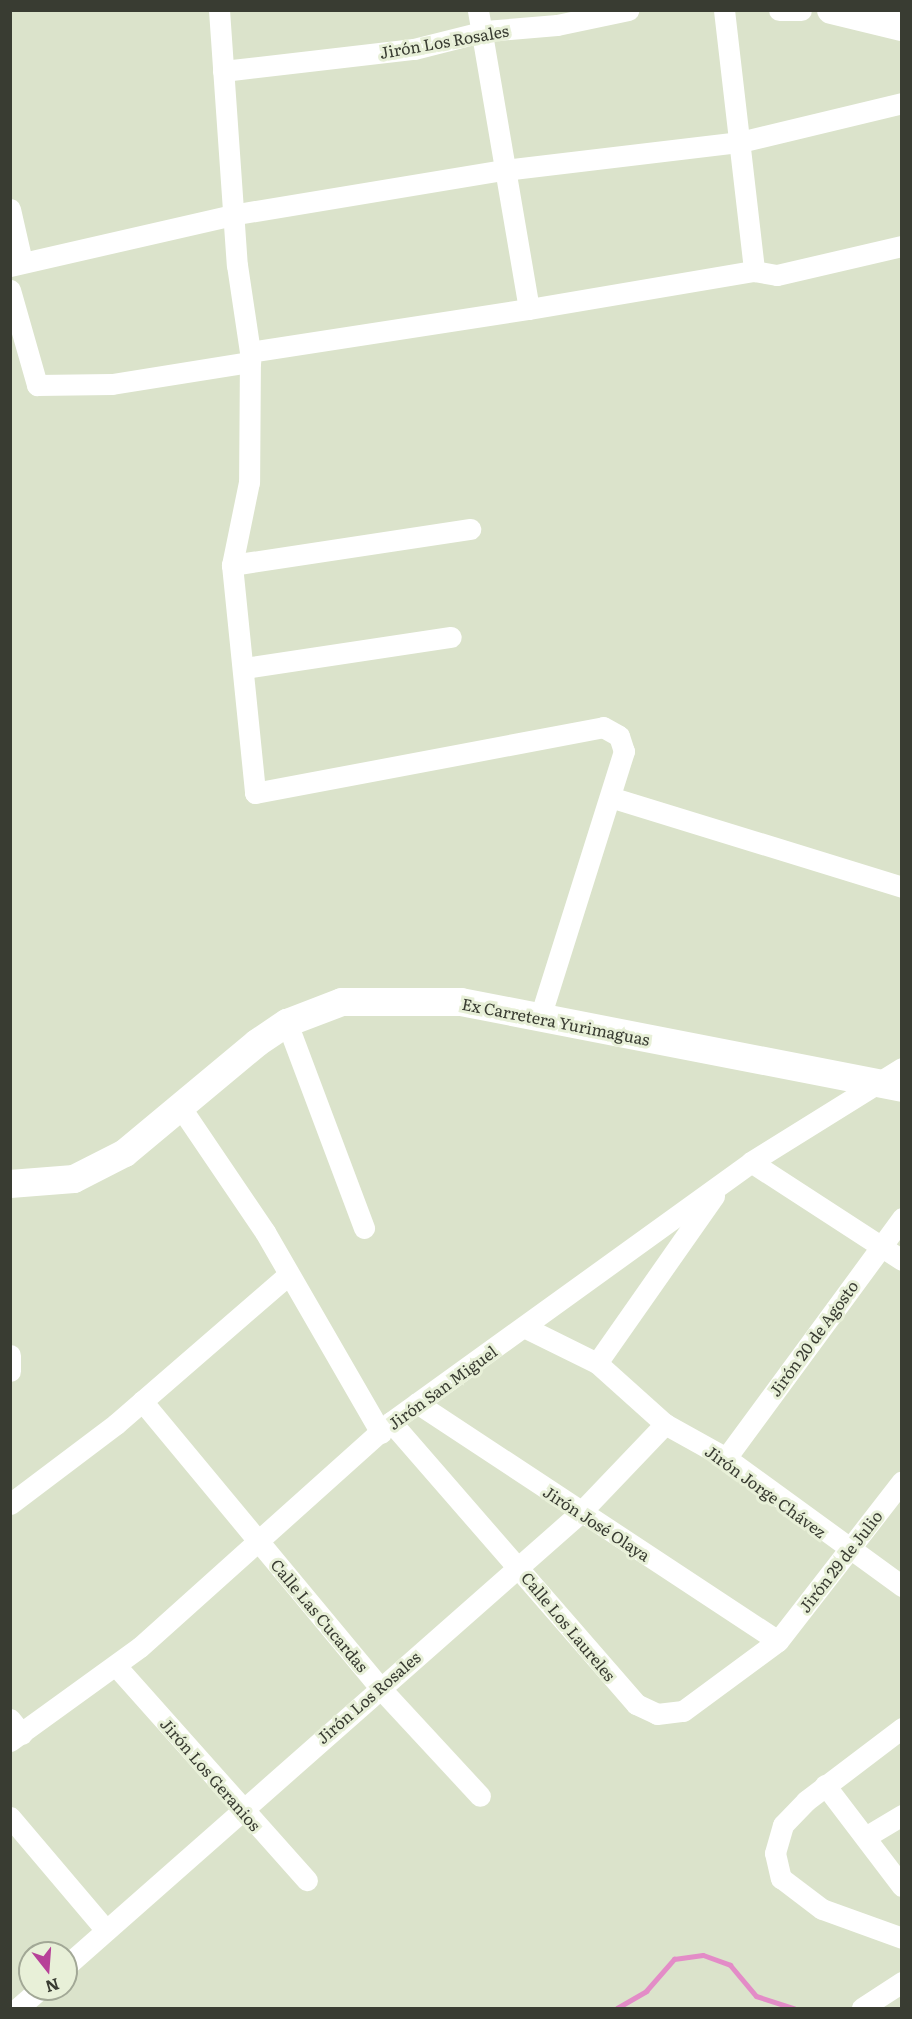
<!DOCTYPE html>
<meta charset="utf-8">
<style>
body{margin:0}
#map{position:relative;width:912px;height:2019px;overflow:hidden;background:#dbe3cb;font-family:Literata,serif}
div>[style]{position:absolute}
.stream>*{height:5px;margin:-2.5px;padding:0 2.5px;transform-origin:2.5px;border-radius:2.5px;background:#e38cc7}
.street>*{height:21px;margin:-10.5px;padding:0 10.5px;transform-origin:10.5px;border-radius:10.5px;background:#fff}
.secondary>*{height:28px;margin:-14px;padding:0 14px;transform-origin:14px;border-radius:14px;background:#fff}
span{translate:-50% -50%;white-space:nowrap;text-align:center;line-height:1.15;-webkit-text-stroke:6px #e8f0d8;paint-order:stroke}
.street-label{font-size:16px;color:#393c32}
.frame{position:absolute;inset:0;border:12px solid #393c32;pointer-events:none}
.north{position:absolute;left:18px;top:1941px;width:60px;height:60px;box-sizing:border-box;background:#e8f0d8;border:2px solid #a2a896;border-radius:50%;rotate:163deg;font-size:16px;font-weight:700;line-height:24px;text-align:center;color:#393c32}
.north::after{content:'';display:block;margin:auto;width:21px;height:27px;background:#b74198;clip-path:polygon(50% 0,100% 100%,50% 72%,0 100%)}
</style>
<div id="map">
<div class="stream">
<div style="left:617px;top:2008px;width:34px;rotate:-30deg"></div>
<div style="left:646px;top:1991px;width:43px;rotate:-48.8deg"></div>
<div style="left:674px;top:1959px;width:29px;rotate:-8deg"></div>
<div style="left:703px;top:1955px;width:29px;rotate:20deg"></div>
<div style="left:730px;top:1965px;width:40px;rotate:50deg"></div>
<div style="left:756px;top:1996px;width:40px;rotate:18deg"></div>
</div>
<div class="street">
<div style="left:219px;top:10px;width:256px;rotate:86deg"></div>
<div style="left:237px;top:265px;width:88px;rotate:81.5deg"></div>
<div style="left:250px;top:352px;width:130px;rotate:90.4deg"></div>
<div style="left:249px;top:482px;width:85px;rotate:101.6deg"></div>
<div style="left:232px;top:565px;width:229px;rotate:84.2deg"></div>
<div style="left:255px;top:793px;width:354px;rotate:-10.7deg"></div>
<div style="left:603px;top:727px;width:18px;rotate:29deg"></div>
<div style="left:619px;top:736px;width:16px;rotate:72deg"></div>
<div style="left:624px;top:751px;width:277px;rotate:107.5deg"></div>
<div style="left:724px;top:10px;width:263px;rotate:83.4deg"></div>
<div style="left:779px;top:10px;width:22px"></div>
<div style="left:223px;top:71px;width:192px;rotate:-6.6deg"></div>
<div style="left:414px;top:49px;width:73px;rotate:-14.2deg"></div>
<div style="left:485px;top:31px;width:72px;rotate:-4.8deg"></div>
<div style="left:557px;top:25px;width:73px;rotate:-11.9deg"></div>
<div style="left:10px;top:209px;width:54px;rotate:77.2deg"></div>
<div style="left:10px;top:266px;width:233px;rotate:-12.9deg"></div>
<div style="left:237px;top:214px;width:271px;rotate:-9.4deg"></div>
<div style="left:504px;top:170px;width:238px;rotate:-6.8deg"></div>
<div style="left:740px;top:142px;width:167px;rotate:-13.5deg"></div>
<div style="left:10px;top:290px;width:99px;rotate:74.1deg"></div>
<div style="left:37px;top:385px;width:75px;rotate:-0.8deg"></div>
<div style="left:112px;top:384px;width:140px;rotate:-9.1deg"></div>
<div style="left:529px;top:309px;width:228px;rotate:-9.6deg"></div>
<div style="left:754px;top:271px;width:23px;rotate:10deg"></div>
<div style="left:777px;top:275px;width:128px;rotate:-13.1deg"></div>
<div style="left:250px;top:352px;width:282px;rotate:-8.8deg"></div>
<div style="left:529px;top:309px;width:303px;rotate:-99.7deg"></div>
<div style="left:232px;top:565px;width:241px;rotate:-8.6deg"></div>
<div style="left:245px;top:668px;width:208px;rotate:-8.6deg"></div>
<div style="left:610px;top:797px;width:306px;rotate:17.1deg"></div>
<div style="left:287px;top:1023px;width:219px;rotate:69.4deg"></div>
<div style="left:181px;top:1108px;width:150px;rotate:55.9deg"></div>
<div style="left:265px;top:1232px;width:232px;rotate:60deg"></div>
<div style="left:751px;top:1162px;width:180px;rotate:33deg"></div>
<div style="left:524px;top:1327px;width:81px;rotate:26.3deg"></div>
<div style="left:597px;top:1363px;width:91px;rotate:41.9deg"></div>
<div style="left:665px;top:1424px;width:70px;rotate:29.1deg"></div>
<div style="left:726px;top:1458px;width:218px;rotate:36deg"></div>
<div style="left:10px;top:1355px;width:16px;rotate:90deg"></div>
<div style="left:597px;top:1363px;width:204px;rotate:-55deg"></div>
<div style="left:142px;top:1401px;width:373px;rotate:50.3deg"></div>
<div style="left:380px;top:1688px;width:147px;rotate:47.2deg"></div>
<div style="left:417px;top:1403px;width:432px;rotate:33.4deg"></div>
<div style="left:391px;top:1422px;width:374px;rotate:49deg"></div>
<div style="left:636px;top:1704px;width:23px;rotate:25deg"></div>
<div style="left:657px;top:1714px;width:26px;rotate:-7deg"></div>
<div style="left:683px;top:1711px;width:118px;rotate:-36.4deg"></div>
<div style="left:778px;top:1641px;width:202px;rotate:-52.2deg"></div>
<div style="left:726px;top:1458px;width:298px;rotate:-53.7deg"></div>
<div style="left:10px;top:1504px;width:133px;rotate:-37deg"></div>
<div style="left:116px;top:1424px;width:228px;rotate:-40.9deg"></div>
<div style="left:116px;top:1666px;width:287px;rotate:48.3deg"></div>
<div style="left:10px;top:1719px;width:19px;rotate:51deg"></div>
<div style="left:902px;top:1728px;width:121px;rotate:142.8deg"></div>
<div style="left:806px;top:1801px;width:33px;rotate:134deg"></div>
<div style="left:783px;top:1825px;width:29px;rotate:106deg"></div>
<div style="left:775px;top:1853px;width:26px;rotate:77deg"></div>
<div style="left:781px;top:1878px;width:51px;rotate:37.1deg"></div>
<div style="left:822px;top:1909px;width:85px;rotate:19.9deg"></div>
<div style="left:10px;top:1741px;width:160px;rotate:-35.9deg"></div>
<div style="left:140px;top:1647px;width:337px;rotate:-41.9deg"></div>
<div style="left:391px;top:1422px;width:444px;rotate:-35.8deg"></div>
<div style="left:751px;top:1162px;width:178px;rotate:-31.9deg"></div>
<div style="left:825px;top:1785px;width:127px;rotate:52.7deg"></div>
<div style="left:10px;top:1817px;width:148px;rotate:49.7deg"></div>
<div style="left:867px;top:1836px;width:41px;rotate:-31deg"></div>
<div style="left:66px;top:1966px;width:687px;rotate:-41.4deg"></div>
<div style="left:581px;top:1512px;width:122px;rotate:-46.3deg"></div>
<div style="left:18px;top:2008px;width:29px;rotate:-41deg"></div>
<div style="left:862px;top:2008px;width:48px;rotate:-33deg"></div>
</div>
<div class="secondary">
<div style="left:831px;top:10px;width:73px;rotate:13.5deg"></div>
<div style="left:10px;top:1184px;width:64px;rotate:-4.5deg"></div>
<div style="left:74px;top:1179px;width:57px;rotate:-27deg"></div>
<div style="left:125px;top:1153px;width:172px;rotate:-39.8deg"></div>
<div style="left:257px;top:1043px;width:36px;rotate:-34deg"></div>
<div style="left:287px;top:1023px;width:59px;rotate:-20.9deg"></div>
<div style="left:342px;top:1002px;width:119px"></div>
<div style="left:461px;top:1002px;width:449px;rotate:11deg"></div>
</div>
<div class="street-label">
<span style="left:444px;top:41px;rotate:-10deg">Jirón Los Rosales</span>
<span style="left:556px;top:1021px;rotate:11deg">Ex Carretera Yurimaguas</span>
<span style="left:813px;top:1338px;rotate:-54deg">Jirón 20 de Agosto</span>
<span style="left:442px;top:1387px;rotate:-36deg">Jirón San Miguel</span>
<span style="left:766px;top:1491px;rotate:36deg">Jirón Jorge Chávez</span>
<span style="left:597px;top:1523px;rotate:33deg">Jirón José Olaya</span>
<span style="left:840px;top:1561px;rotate:-52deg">Jirón 29 de Julio</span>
<span style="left:320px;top:1615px;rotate:50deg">Calle Las Cucardas</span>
<span style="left:569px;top:1626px;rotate:50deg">Calle Los Laureles</span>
<span style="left:368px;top:1697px;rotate:-41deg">Jirón Los Rosales</span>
<span style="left:211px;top:1774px;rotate:49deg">Jirón Los Geranios</span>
</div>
<div class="frame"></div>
<div class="north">N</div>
</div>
